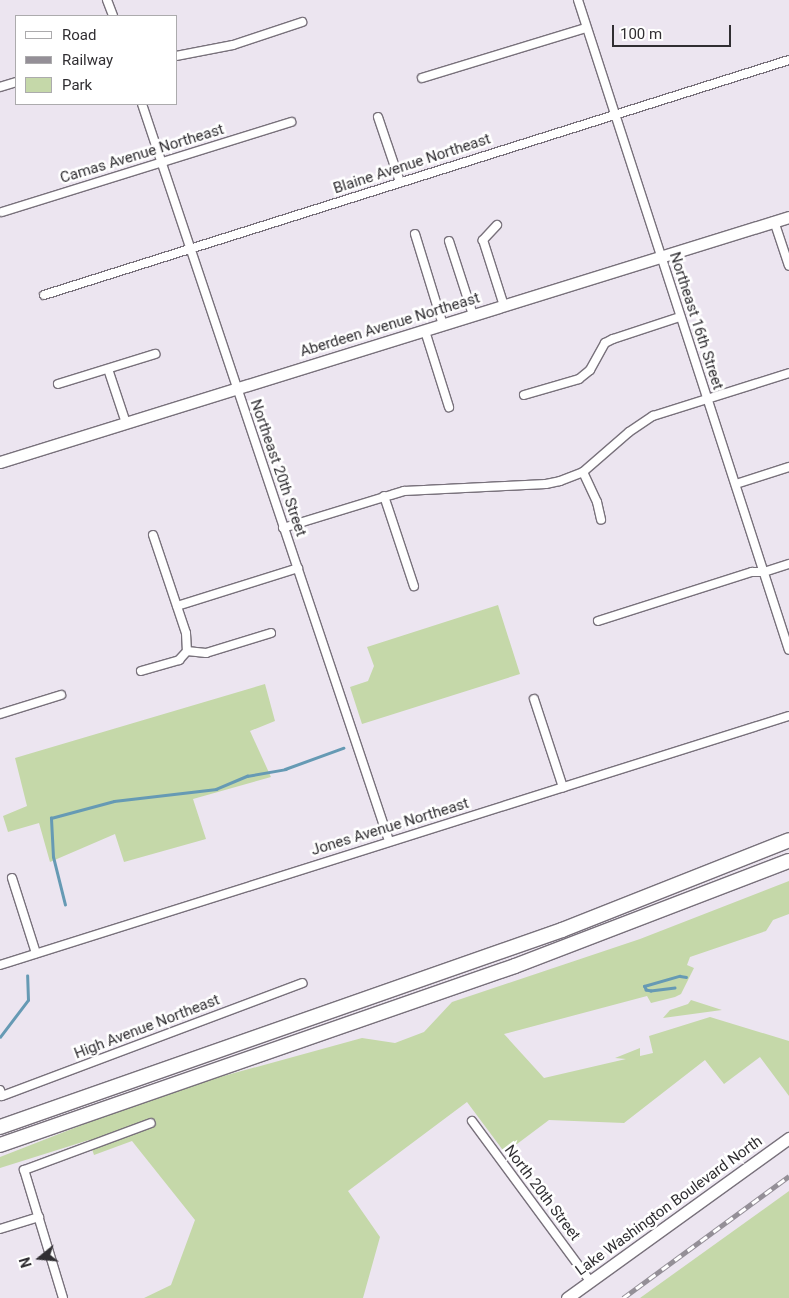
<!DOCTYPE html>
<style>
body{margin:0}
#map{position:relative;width:789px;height:1298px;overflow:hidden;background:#ece5f0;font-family:Roboto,sans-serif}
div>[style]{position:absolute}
.green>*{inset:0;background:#c5d8a9}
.stream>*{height:2.5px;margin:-1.25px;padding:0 1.25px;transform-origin:1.25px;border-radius:1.25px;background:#669ab4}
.roads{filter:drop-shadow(1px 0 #78717b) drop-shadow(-1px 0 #78717b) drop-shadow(0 1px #78717b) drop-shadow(0 -1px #78717b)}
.street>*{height:8px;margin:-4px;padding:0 4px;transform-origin:4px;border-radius:4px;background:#fff}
.secondary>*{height:11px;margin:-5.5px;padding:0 5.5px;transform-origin:5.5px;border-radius:5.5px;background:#fff}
.highway>*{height:14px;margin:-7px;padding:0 7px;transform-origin:7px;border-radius:7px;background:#fff}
.rail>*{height:4.5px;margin-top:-2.25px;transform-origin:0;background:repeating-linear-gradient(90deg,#fff 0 8px,#948f97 0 16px);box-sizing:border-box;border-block:1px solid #948f97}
span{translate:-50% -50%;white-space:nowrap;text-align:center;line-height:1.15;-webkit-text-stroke:5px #fff;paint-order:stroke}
.street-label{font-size:15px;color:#302e32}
.legend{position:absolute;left:15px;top:15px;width:162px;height:90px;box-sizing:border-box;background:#fff;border:1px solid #acabad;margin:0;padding:6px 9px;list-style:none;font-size:15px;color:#302e32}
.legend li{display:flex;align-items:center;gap:10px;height:25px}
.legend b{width:25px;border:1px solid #acabad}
.north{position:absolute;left:15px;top:1233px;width:50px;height:50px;-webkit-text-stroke:4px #fff;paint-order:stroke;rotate:253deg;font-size:14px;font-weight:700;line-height:20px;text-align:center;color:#302e32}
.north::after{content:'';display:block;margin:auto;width:18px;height:22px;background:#302e32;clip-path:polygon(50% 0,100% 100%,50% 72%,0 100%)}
.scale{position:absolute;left:612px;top:25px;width:119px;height:22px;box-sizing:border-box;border:2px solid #302e32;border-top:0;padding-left:6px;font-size:15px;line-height:18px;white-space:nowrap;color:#302e32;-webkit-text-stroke:4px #fff;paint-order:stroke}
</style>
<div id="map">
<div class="green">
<i style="clip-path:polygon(498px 605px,520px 674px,362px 724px,350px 687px,368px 681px,374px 666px,367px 647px)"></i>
<i style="clip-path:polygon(265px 684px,275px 721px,250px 731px,271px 777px,193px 799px,206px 839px,124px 862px,115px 834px,50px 862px,39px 823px,8px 832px,3px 816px,27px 806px,15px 758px)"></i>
<i style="clip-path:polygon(789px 881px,789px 914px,773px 920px,766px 931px,690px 957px,687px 965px,694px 968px,681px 994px,675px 997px,651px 1003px,647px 996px,504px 1034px,544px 1078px,626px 1059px,615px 1058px,640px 1048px,640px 1056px,653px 1053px,649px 1036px,710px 1017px,789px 1041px,789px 1096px,760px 1057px,724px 1084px,705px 1060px,624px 1123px,549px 1120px,505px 1153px,467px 1102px,348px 1191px,380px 1237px,363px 1298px,144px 1298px,171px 1285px,195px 1220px,132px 1141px,94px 1155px,89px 1140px,0 1168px,0 1157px,169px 1091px,362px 1038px,395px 1043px,424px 1032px,452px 1002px,640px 939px)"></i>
<i style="clip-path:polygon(691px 1000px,722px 1010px,663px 1018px,670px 1010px,688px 1004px)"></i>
<i style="clip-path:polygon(789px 1191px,789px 1298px,640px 1298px)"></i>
</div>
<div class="stream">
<i style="left:65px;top:905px;width:49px;rotate:-104deg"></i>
<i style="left:53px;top:857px;width:39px;rotate:-93deg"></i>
<i style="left:51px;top:818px;width:65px;rotate:-15.1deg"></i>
<i style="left:114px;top:801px;width:103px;rotate:-6.7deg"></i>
<i style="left:216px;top:789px;width:34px;rotate:-23deg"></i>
<i style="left:247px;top:776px;width:39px;rotate:-10deg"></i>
<i style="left:285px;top:769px;width:62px;rotate:-19.9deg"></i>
<i style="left:675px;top:988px;width:24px;rotate:173deg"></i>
<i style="left:651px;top:991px;width:5px;rotate:-169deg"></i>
<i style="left:646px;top:990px;width:4px;rotate:-117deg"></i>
<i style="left:644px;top:986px;width:37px;rotate:-16deg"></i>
<i style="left:680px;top:976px;width:6px;rotate:9deg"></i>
<i style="left:0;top:1037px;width:46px;rotate:-52.9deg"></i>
<i style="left:28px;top:1000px;width:24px;rotate:-92deg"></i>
</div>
<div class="roads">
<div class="street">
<i style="left:107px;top:0;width:17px;rotate:69deg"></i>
<i style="left:578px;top:0;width:683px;rotate:72.02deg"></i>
<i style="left:176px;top:56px;width:58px;rotate:-10.9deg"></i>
<i style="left:233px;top:45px;width:73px;rotate:-18.4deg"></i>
<i style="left:422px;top:78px;width:171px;rotate:-17deg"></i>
<i style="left:0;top:87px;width:17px;rotate:-17deg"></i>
<i style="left:142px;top:104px;width:777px;rotate:71.47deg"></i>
<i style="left:378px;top:117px;width:69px;rotate:71.3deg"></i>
<i style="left:2px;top:212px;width:303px;rotate:-17.3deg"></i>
<i style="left:774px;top:221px;width:47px;rotate:71.6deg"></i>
<i style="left:497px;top:225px;width:21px;rotate:133deg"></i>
<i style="left:483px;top:240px;width:69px;rotate:72.3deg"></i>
<i style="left:415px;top:234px;width:95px;rotate:72.9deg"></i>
<i style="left:449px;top:241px;width:78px;rotate:72deg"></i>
<i style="left:44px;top:295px;width:781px;rotate:-17.51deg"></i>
<i style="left:425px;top:331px;width:80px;rotate:72.5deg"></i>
<i style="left:108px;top:369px;width:57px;rotate:71.6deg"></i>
<i style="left:58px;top:384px;width:102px;rotate:-17.2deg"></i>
<i style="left:524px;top:395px;width:57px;rotate:-16.2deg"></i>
<i style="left:579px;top:379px;width:14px;rotate:-39deg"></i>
<i style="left:590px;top:370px;width:31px;rotate:-61deg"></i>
<i style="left:605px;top:343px;width:9px;rotate:-27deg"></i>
<i style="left:613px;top:339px;width:71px;rotate:-18.2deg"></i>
<i style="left:583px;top:472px;width:33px;rotate:65deg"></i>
<i style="left:597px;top:502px;width:18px;rotate:77deg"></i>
<i style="left:736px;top:484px;width:56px;rotate:-17.8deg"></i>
<i style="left:384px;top:496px;width:95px;rotate:71.6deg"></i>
<i style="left:283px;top:528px;width:127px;rotate:-17deg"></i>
<i style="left:404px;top:491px;width:142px;rotate:-2.8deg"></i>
<i style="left:546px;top:484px;width:14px;rotate:-12deg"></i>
<i style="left:560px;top:481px;width:25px;rotate:-21deg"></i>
<i style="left:583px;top:472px;width:61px;rotate:-41deg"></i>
<i style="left:629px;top:432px;width:29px;rotate:-34deg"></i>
<i style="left:653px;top:416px;width:143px;rotate:-17.5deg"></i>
<i style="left:153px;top:535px;width:103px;rotate:71.4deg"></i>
<i style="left:186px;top:633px;width:18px;rotate:87deg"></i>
<i style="left:177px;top:606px;width:127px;rotate:-17.4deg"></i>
<i style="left:598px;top:621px;width:162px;rotate:-17.7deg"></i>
<i style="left:752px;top:572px;width:12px"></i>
<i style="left:764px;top:572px;width:26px;rotate:-18deg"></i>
<i style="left:141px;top:671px;width:40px;rotate:-16deg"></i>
<i style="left:179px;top:660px;width:12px;rotate:-48deg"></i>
<i style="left:187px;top:651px;width:19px;rotate:6deg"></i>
<i style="left:206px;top:653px;width:68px;rotate:-17.1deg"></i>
<i style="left:534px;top:699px;width:93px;rotate:71.8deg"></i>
<i style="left:0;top:714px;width:64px;rotate:-17.3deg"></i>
<i style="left:12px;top:878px;width:79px;rotate:72.3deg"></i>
<i style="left:0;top:965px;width:827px;rotate:-17.52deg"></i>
<i style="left:0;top:1090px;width:6px;rotate:72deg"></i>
<i style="left:2px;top:1096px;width:321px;rotate:-20.6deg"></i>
<i style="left:472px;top:1121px;width:199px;rotate:53.6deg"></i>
<i style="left:0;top:1229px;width:41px;rotate:-17.1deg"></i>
<i style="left:63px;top:1298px;width:134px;rotate:-106.9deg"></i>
<i style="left:24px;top:1170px;width:135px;rotate:-20.3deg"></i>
</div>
<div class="secondary">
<i style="left:0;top:462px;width:826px;rotate:-17.25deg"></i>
<i style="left:567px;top:1298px;width:274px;rotate:-35.8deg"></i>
</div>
<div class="highway">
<i style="left:0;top:1127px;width:596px;rotate:-19.32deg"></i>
<i style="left:562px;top:930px;width:244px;rotate:-21.6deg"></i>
<i style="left:0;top:1145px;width:545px;rotate:-19.17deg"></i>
<i style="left:515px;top:966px;width:293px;rotate:-21deg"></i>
</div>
</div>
<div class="rail">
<i style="left:623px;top:1298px;width:206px;rotate:-36.3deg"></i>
</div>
<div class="street-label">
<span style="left:142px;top:154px;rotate:-17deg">Camas Avenue Northeast</span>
<span style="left:412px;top:164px;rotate:-18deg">Blaine Avenue Northeast</span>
<span style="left:696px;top:321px;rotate:72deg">Northeast 16th Street</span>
<span style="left:390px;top:325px;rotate:-17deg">Aberdeen Avenue Northeast</span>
<span style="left:278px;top:468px;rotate:71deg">Northeast 20th Street</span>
<span style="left:390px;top:827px;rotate:-17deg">Jones Avenue Northeast</span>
<span style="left:147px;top:1027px;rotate:-21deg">High Avenue Northeast</span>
<span style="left:542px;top:1193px;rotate:53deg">North 20th Street</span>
<span style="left:669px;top:1206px;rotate:-36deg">Lake Washington Boulevard North</span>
</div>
<ul class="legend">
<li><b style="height:6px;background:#fff"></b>Road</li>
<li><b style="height:6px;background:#948f97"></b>Railway</li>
<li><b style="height:14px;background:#c5d8a9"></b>Park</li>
</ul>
<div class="north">N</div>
<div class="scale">100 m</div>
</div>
